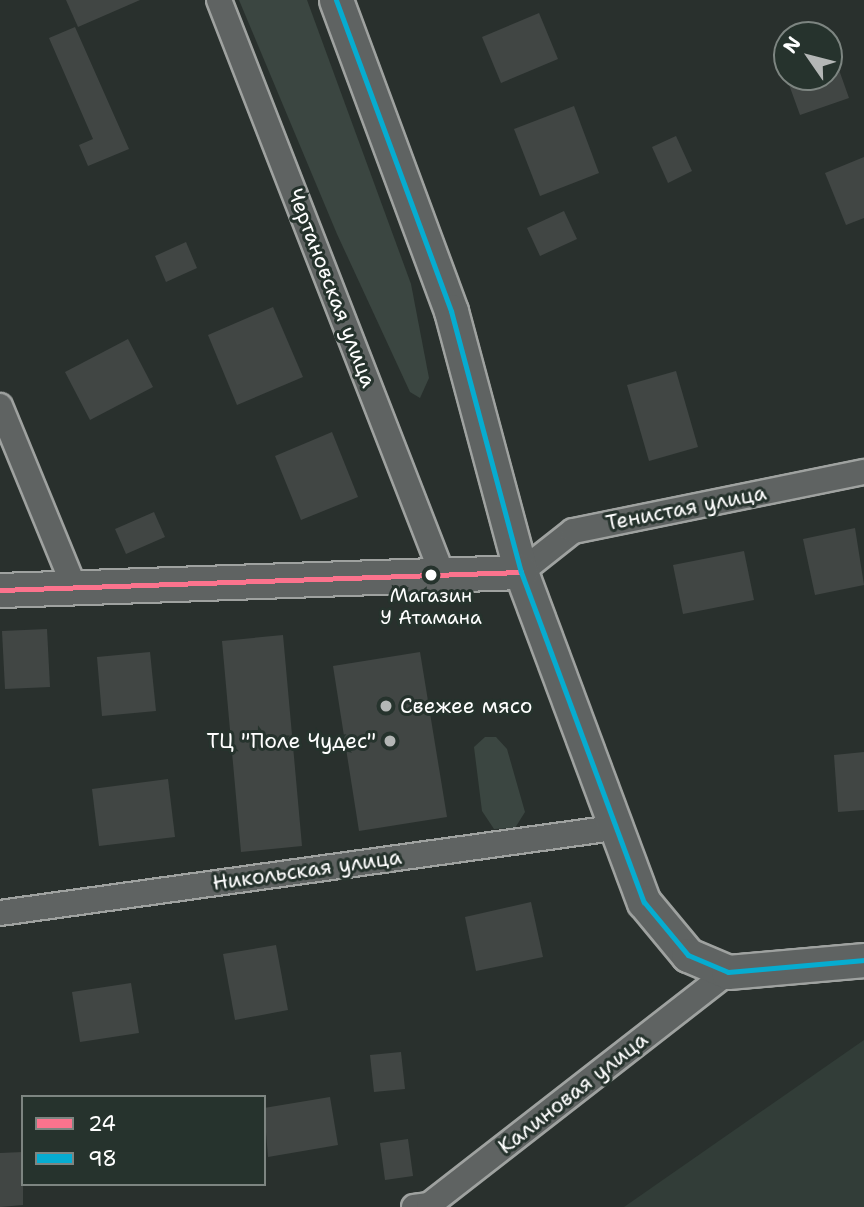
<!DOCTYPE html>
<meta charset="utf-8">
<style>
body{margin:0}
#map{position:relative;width:864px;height:1207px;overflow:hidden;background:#29302d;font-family:"Shantell Sans",sans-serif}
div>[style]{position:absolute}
.built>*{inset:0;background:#323d38}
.green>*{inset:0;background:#3b4641}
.building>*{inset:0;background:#414644}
.roads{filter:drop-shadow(2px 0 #9fa2a0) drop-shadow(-2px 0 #9fa2a0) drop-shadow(0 2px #9fa2a0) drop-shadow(0 -2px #9fa2a0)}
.street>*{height:24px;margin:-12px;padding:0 12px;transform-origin:12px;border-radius:12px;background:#5f6362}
.secondary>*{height:33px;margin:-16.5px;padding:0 16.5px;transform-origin:16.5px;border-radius:16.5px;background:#5f6362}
.bus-1>*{height:5px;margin:-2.5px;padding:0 2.5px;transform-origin:2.5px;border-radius:2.5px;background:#fc738d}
.bus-2>*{height:5px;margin:-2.5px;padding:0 2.5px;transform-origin:2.5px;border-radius:2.5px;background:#06acd0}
.dots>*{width:19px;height:19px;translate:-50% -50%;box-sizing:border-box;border:4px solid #26332d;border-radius:50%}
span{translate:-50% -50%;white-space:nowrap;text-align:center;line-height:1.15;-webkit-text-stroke:6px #26332d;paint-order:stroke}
.bus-label{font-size:19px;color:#fff}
.street-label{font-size:21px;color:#fff}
.poi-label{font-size:21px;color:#fff}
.left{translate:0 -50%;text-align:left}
.right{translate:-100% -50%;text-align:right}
.legend{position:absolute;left:21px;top:1095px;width:245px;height:91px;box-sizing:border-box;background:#26332d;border:2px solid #7d8581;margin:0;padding:9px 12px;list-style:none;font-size:21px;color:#fff}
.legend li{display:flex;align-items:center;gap:14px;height:35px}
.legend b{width:35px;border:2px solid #7d8581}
.north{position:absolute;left:773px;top:21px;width:70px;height:70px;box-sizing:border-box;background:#26332d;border:2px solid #7d8581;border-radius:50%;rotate:305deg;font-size:19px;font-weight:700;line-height:28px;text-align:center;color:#fff}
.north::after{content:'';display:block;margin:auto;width:24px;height:32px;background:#b4b7b6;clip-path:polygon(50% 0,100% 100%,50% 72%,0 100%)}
</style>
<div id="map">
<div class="built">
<i style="clip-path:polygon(864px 1040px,864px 1207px,624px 1207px)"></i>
</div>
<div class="green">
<i style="clip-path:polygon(239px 0,307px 0,411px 284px,429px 378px,420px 398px,410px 392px,337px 234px)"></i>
<i style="clip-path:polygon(485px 737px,496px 737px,507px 749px,525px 812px,515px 828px,494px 829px,482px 811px,474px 747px)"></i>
</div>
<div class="building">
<i style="clip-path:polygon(66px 0,140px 0,78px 27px)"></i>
<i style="clip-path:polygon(539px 13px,558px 59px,501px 83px,482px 37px)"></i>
<i style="clip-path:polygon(75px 27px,129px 149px,88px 166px,79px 145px,93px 139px,49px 38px)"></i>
<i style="clip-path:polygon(832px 50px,849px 98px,800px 115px,783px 68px,787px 77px,829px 77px)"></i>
<i style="clip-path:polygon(574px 106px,599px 173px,540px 196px,514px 129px)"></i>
<i style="clip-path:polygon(676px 136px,692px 171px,668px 183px,652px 147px)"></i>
<i style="clip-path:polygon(864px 157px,864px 218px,846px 225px,825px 173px)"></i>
<i style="clip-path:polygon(564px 211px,577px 239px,540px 256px,527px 228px)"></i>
<i style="clip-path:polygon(186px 242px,197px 268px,166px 282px,155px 256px)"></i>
<i style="clip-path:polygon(273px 307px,303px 377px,237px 405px,208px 335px)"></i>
<i style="clip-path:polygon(128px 339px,153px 387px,90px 420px,65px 372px)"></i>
<i style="clip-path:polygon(676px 371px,698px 447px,649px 461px,627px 385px)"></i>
<i style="clip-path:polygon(332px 432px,358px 497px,301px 520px,275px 456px)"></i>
<i style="clip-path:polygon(154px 512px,165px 537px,126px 554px,115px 529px)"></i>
<i style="clip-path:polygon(855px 528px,864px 585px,815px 595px,803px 539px)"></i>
<i style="clip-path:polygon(744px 551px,754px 600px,683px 614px,673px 565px)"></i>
<i style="clip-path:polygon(47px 629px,50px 687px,5px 689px,2px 631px)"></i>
<i style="clip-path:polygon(283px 635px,302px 846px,241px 852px,222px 641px)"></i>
<i style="clip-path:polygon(150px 652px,156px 711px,102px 716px,97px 657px)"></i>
<i style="clip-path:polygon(420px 652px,447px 817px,359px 831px,333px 666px)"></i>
<i style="clip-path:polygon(864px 752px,864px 810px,838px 812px,834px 755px)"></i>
<i style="clip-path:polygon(168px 779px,175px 837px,99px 846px,92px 789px)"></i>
<i style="clip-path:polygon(531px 902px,543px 957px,476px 971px,465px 917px)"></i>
<i style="clip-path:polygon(276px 945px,288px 1010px,235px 1020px,223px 954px)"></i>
<i style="clip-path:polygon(131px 983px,139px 1033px,80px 1042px,72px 992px)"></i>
<i style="clip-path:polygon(401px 1052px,405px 1089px,374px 1092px,370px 1055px)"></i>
<i style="clip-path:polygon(330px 1097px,338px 1145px,268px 1157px,264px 1108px)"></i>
<i style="clip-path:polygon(408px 1139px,413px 1176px,385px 1180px,380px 1143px)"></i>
<i style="clip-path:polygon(23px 1152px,23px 1205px,0 1207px,0 1153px)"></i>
</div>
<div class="roads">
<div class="street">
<i style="left:219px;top:0;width:618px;rotate:68.75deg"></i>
<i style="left:0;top:406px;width:198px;rotate:67.7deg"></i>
<i style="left:521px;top:572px;width:66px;rotate:-38.3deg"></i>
<i style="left:573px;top:531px;width:297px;rotate:-11.5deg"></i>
<i style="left:0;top:913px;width:619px;rotate:-7.89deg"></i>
<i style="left:414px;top:1207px;width:15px;rotate:-8deg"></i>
<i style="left:429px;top:1205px;width:379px;rotate:-37.9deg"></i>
</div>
<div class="secondary">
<i style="left:336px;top:0;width:332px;rotate:69.7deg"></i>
<i style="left:451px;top:311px;width:270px;rotate:75deg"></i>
<i style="left:521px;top:572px;width:352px;rotate:69.6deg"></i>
<i style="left:644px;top:902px;width:69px;rotate:50.3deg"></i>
<i style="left:688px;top:955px;width:43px;rotate:23deg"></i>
<i style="left:728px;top:972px;width:137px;rotate:-5deg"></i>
<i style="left:0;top:590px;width:521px;rotate:-1.98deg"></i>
</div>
</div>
<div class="bus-1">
<i style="left:0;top:590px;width:521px;rotate:-1.98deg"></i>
</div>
<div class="bus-2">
<i style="left:336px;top:0;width:332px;rotate:69.7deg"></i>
<i style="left:451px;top:311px;width:270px;rotate:75deg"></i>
<i style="left:521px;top:572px;width:352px;rotate:69.6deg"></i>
<i style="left:644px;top:902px;width:69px;rotate:50.3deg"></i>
<i style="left:688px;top:955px;width:43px;rotate:23deg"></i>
<i style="left:728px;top:972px;width:137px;rotate:-5deg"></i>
</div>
<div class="dots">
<i style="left:431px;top:575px;background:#fff"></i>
<i style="left:386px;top:706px;background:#b4b7b6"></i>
<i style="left:390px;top:741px;background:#b4b7b6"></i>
</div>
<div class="bus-label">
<span style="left:431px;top:607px">Магазин<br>У Атамана</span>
</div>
<div class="street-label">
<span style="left:332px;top:288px;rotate:69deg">Чертановская улица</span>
<span style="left:686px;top:508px;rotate:-11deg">Тенистая улица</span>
<span style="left:307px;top:870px;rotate:-8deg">Никольская улица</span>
<span style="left:573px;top:1093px;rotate:-38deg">Калиновая улица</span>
</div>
<div class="poi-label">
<span class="left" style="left:400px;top:706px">Свежее мясо</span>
<span class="right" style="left:376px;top:741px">ТЦ "Поле Чудес"</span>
</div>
<ul class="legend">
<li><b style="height:9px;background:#fc738d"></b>24</li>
<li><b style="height:9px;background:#06acd0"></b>98</li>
</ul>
<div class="north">N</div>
</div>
